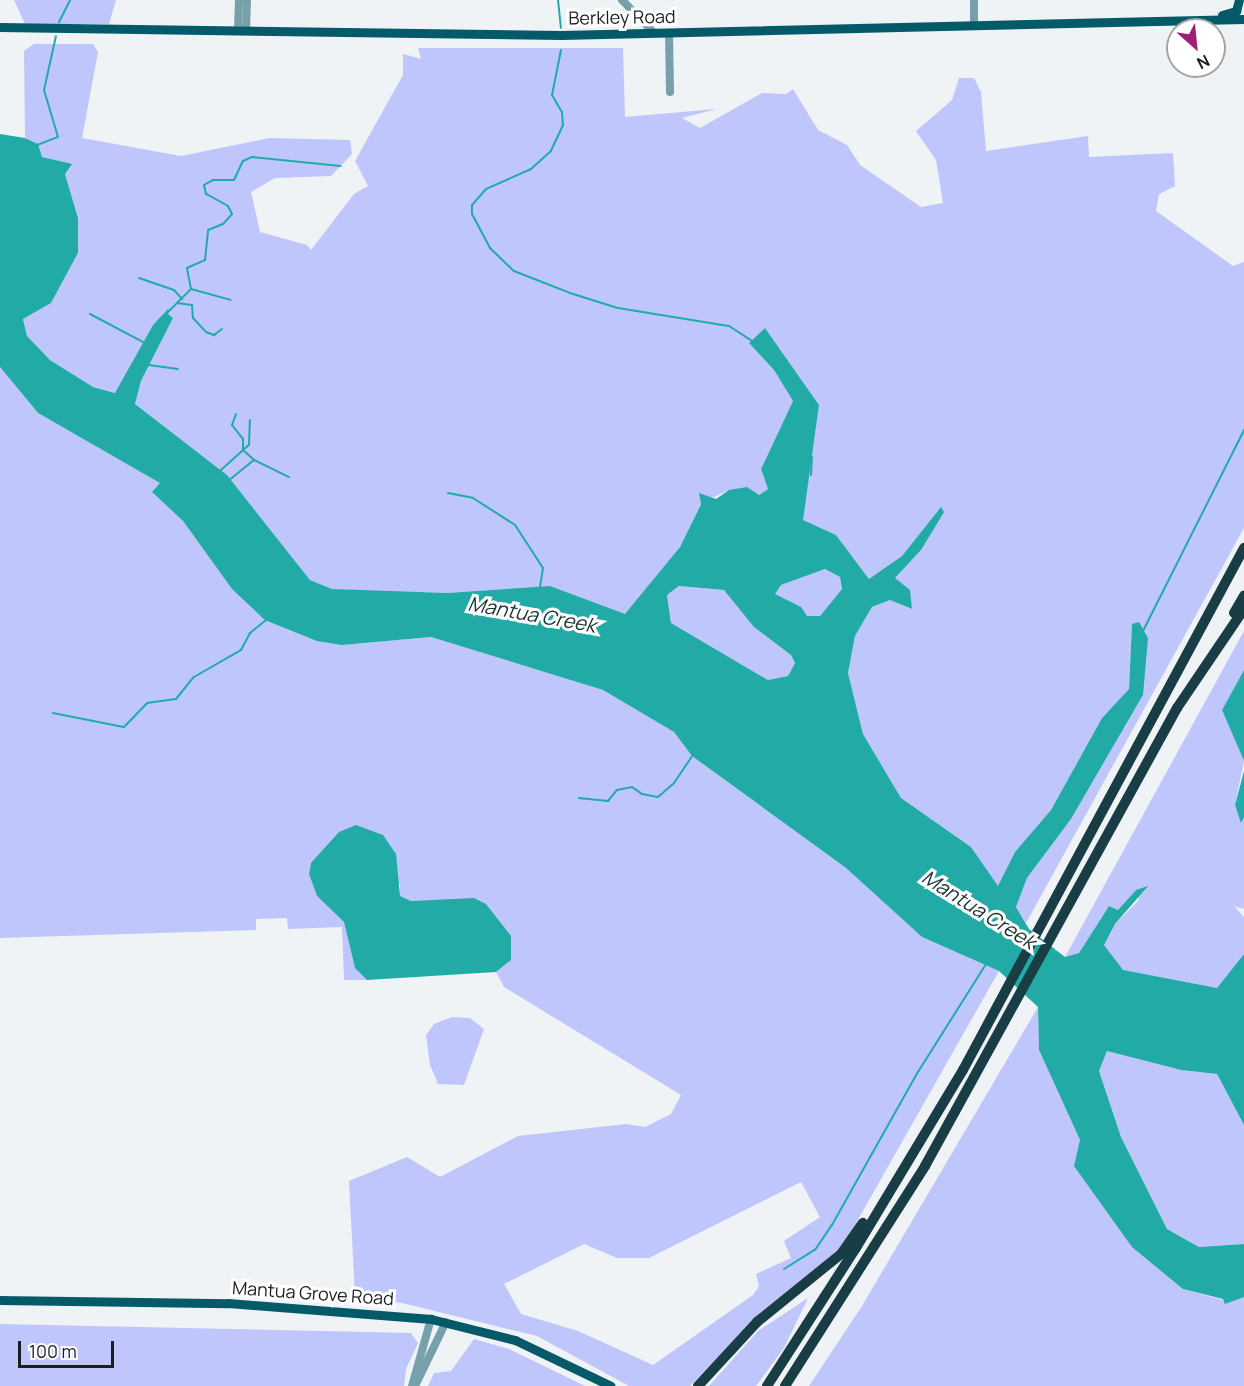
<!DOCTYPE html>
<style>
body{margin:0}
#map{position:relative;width:1244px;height:1386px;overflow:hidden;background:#eff3f6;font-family:Manrope,sans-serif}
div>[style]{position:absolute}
.green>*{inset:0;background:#bfc6fb}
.water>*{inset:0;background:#22aaa6}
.stream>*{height:2px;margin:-1px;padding:0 1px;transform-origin:1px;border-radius:1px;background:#22aaa6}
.minor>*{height:8px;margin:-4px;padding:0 4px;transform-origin:4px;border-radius:4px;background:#76a1ab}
.major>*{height:9px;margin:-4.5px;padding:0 4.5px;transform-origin:4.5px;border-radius:4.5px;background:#055a69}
.highway>*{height:10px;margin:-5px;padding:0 5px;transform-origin:5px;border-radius:5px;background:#193d45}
span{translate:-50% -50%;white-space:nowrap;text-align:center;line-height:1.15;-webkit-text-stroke:6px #fff;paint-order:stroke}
.street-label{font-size:18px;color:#1b1d1e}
.water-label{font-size:20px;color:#1e3433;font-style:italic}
.north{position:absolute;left:1166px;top:18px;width:60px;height:60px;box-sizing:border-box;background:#fff;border:2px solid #a4a5a5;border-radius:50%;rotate:153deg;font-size:16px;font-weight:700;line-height:24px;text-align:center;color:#1b1d1e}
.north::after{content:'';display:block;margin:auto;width:21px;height:27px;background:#9e2075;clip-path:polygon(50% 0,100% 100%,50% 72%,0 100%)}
.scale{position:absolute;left:18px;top:1341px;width:96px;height:27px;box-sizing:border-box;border:3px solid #1b1d1e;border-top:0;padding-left:8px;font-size:18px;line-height:21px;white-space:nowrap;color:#1b1d1e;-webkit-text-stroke:4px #fff;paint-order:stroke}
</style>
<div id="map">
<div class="green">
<i style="clip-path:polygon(14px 0,116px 0,109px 24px,25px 24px)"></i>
<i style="clip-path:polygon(34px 44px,93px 44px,98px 52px,82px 138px,181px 156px,270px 138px,350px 140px,352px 154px,331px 176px,275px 178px,251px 192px,260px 232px,307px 245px,311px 250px,354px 194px,368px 186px,355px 161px,403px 75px,403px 54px,421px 59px,418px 48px,623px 48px,625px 117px,716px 109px,682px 118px,700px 128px,762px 93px,786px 94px,793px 89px,818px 130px,847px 145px,860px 165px,921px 207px,943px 203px,936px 160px,916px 131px,952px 100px,959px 78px,974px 78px,981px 92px,986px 151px,1088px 136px,1089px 157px,1173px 153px,1175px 186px,1159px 194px,1156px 211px,1233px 266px,1244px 262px,1244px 528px,1026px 923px,1016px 907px,1027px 878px,1071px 819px,1143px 695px,1132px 624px,1129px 689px,1102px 718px,1051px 810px,1015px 852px,998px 887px,971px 847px,901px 798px,863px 734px,848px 673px,855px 636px,872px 607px,890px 600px,911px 609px,895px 578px,921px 550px,941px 507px,902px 556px,869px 579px,836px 535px,802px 520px,819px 405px,765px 328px,749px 343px,774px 370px,793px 401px,761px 469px,768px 489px,759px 495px,729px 490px,701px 503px,680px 547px,625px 615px,550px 586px,447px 593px,383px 592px,332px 589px,310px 580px,227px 475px,135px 404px,141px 381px,173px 318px,167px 313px,153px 325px,116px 393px,93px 387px,50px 360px,27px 336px,23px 319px,51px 303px,78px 253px,78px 218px,65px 174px,55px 161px,42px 157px,38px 144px,25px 138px,24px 51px)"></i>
<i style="clip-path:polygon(evenodd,0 367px,38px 413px,161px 483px,152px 492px,183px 521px,232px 589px,342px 645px,431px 637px,603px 690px,674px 732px,692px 756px,846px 868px,922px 937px,999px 971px,843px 1246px,766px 1308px,690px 1386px,629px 1386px,537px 1336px,402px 1303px,355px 1296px,349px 1181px,407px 1157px,440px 1177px,518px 1136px,626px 1124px,645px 1127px,671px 1114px,681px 1095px,504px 987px,496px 972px,511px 960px,440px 900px,411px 901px,399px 896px,400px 884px,311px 863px,309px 873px,317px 896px,344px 922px,355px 968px,367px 980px,344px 980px,342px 927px,288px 929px,287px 918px,256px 919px,256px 930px,0 938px,0 367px,801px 1182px,820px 1217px,784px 1241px,791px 1258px,756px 1274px,759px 1286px,753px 1295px,653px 1365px,578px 1331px,521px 1314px,504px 1284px,584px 1244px,617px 1258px,649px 1258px,801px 1182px)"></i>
<i style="clip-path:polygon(825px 569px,840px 577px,842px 589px,820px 616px,807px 616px,774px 594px,781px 585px)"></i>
<i style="clip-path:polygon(679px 586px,724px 590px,791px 655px,795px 663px,788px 676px,768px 680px,671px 623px,667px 595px)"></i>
<i style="clip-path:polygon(1244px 631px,1244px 670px,1222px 710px,1244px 761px,1235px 805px,1241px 822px,1244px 817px,1244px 909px,1234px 906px,1244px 917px,1244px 954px,1217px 988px,1123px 971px,1104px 945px,1115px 924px,1139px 900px,1136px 890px,1118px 910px,1109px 906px,1079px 953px,1065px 957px)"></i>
<i style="clip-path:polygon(1038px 1007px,1039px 1050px,1080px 1140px,1183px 1289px,1223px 1300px,1244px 1297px,1244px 1386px,809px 1386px,862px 1306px)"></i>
<i style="clip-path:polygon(452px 1017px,470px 1018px,484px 1029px,464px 1085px,438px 1084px,430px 1065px,426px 1035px,434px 1024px)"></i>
<i style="clip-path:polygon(1107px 1051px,1181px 1070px,1217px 1074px,1244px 1125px,1244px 1244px,1199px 1247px,1167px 1229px,1121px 1137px,1099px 1071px)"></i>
<i style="clip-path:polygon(808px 1298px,784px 1348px,756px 1386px,709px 1386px,758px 1331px)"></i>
<i style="clip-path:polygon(0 1324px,411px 1333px,418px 1343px,406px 1369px,404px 1386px,0 1386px)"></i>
<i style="clip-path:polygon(474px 1339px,509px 1349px,585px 1386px,428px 1386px,434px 1373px,451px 1371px)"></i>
</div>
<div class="water">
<i style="clip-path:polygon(evenodd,0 134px,25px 138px,38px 144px,42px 157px,72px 164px,65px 174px,78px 218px,78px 253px,51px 303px,23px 319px,27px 336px,50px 360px,93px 387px,115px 393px,153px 325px,169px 308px,167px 313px,173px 318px,141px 381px,135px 404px,227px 475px,310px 580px,332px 589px,447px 593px,550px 586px,625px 614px,680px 547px,701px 504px,699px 493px,716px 499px,729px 490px,747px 487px,759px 495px,768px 489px,761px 469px,793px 401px,774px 370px,749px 343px,765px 328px,819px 405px,803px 520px,836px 535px,869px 579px,902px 556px,941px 507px,944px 512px,921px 550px,895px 578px,910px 590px,912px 609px,890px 600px,872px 607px,855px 636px,848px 673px,863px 734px,901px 798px,971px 847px,998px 886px,1015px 852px,1051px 810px,1102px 718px,1129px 689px,1132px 624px,1139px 622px,1148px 638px,1143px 695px,1071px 819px,1027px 878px,1016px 907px,1029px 929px,1065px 957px,1079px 953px,1109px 906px,1118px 910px,1136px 890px,1148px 886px,1115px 924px,1104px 945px,1123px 970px,1217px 988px,1244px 954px,1244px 1125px,1217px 1074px,1181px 1070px,1107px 1051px,1099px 1071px,1121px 1137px,1167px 1229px,1199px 1247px,1244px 1244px,1244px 1297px,1225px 1304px,1223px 1299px,1183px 1289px,1132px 1247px,1074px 1166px,1080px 1140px,1039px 1050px,1038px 1007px,999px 971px,922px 937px,846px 868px,692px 756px,674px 732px,603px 690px,431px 637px,342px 645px,317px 641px,265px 620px,232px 589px,183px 521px,152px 492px,160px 483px,38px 413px,0 367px,0 134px,825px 569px,840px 577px,842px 589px,820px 616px,807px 616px,801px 607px,775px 594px,781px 585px,825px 569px,0 134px,679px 586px,724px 590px,754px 627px,791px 655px,795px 663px,788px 676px,768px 680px,671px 623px,667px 595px,679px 586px)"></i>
<i style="clip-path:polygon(1244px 670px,1244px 761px,1222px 710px)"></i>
<i style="clip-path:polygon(1244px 771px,1244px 817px,1241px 823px,1235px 805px)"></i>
<i style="clip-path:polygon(356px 825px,383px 835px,396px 854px,400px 896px,411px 901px,474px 898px,486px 904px,511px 936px,511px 960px,496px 972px,367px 980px,355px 968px,344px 922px,317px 896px,309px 874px,311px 863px,339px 832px)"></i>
</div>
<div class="stream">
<i style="left:558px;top:0;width:28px;rotate:84deg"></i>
<i style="left:59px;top:22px;width:25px;rotate:-63deg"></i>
<i style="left:561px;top:50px;width:46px;rotate:101.3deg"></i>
<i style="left:552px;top:95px;width:20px;rotate:60deg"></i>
<i style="left:562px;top:112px;width:13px;rotate:86deg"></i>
<i style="left:563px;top:125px;width:29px;rotate:115deg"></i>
<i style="left:551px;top:151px;width:27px;rotate:138deg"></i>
<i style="left:531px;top:169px;width:49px;rotate:156deg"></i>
<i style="left:486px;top:189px;width:21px;rotate:131deg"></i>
<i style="left:472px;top:205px;width:9px;rotate:90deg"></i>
<i style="left:472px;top:214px;width:38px;rotate:62deg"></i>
<i style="left:490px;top:248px;width:33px;rotate:44deg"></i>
<i style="left:514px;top:271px;width:60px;rotate:21.4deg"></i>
<i style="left:570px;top:293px;width:50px;rotate:17.4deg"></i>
<i style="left:618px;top:308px;width:112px;rotate:9.2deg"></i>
<i style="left:729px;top:326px;width:27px;rotate:33deg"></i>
<i style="left:37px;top:145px;width:22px;rotate:-21deg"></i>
<i style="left:58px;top:137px;width:49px;rotate:-106.6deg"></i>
<i style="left:44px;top:90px;width:55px;rotate:-77.5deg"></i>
<i style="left:139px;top:278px;width:37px;rotate:19deg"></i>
<i style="left:174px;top:290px;width:12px;rotate:48deg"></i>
<i style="left:191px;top:289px;width:21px;rotate:-101deg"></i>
<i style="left:187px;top:268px;width:20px;rotate:-24deg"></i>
<i style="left:205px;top:260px;width:30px;rotate:-84deg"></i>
<i style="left:208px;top:230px;width:16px;rotate:-22deg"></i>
<i style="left:223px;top:224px;width:13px;rotate:-48deg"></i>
<i style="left:232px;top:214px;width:9px;rotate:-117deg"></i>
<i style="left:228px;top:206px;width:25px;rotate:-151deg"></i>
<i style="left:206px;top:194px;width:9px;rotate:-103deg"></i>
<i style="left:204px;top:185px;width:10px;rotate:-29deg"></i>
<i style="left:213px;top:180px;width:21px"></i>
<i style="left:234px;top:180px;width:21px;rotate:-65deg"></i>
<i style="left:243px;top:161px;width:10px;rotate:-24deg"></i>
<i style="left:252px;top:157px;width:89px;rotate:5.8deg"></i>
<i style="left:191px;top:289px;width:41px;rotate:15.4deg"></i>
<i style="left:177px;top:303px;width:15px;rotate:8deg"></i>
<i style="left:192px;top:305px;width:13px;rotate:86deg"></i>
<i style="left:193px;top:318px;width:19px;rotate:47deg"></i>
<i style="left:206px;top:332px;width:9px;rotate:21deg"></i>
<i style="left:214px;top:335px;width:10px;rotate:-37deg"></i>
<i style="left:90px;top:314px;width:64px;rotate:27.8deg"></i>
<i style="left:165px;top:315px;width:37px;rotate:-45deg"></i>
<i style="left:149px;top:365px;width:29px;rotate:8deg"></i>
<i style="left:236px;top:414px;width:12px;rotate:110deg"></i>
<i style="left:232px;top:425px;width:18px;rotate:52deg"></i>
<i style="left:243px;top:439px;width:11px;rotate:90deg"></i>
<i style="left:243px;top:450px;width:15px;rotate:42deg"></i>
<i style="left:254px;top:460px;width:39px;rotate:26deg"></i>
<i style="left:221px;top:470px;width:38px;rotate:-42deg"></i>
<i style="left:249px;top:445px;width:25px;rotate:-88deg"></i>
<i style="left:811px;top:475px;width:18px;rotate:-87deg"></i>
<i style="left:228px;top:481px;width:33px;rotate:-39deg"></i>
<i style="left:448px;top:493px;width:25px;rotate:11deg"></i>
<i style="left:473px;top:498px;width:50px;rotate:32.7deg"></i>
<i style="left:515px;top:525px;width:51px;rotate:56.9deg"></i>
<i style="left:543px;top:568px;width:19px;rotate:99deg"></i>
<i style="left:1143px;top:631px;width:225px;rotate:-63.3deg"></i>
<i style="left:53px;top:713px;width:72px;rotate:11.2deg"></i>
<i style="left:124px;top:727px;width:33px;rotate:-46deg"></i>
<i style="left:147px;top:703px;width:29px;rotate:-8deg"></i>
<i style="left:176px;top:699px;width:28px;rotate:-51deg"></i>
<i style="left:194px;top:677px;width:54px;rotate:-29.9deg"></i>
<i style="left:241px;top:650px;width:19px;rotate:-62deg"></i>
<i style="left:250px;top:633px;width:21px;rotate:-39deg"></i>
<i style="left:579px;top:798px;width:29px;rotate:6deg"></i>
<i style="left:608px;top:801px;width:14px;rotate:-51deg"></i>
<i style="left:617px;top:790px;width:15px;rotate:-11deg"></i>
<i style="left:632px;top:787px;width:12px;rotate:35deg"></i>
<i style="left:642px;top:794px;width:16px;rotate:11deg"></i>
<i style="left:658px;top:797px;width:21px;rotate:-41deg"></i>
<i style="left:674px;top:783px;width:32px;rotate:-56deg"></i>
<i style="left:784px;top:1269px;width:36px;rotate:-32deg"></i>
<i style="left:815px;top:1250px;width:30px;rotate:-56deg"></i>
<i style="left:832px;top:1225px;width:176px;rotate:-60.7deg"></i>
<i style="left:918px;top:1072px;width:128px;rotate:-57.8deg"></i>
</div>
<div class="minor">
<i style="left:622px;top:0;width:46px;rotate:45.9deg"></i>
<i style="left:974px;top:0;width:26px;rotate:90deg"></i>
<i style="left:238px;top:29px;width:29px;rotate:-88deg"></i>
<i style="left:246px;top:29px;width:29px;rotate:-88deg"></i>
<i style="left:669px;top:33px;width:59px;rotate:89deg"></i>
<i style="left:412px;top:1386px;width:70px;rotate:-74.2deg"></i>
<i style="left:415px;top:1386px;width:71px;rotate:-64.2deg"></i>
</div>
<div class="major">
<i style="left:1222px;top:15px;width:15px;rotate:-16deg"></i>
<i style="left:1236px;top:11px;width:11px;rotate:-75deg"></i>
<i style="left:0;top:27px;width:561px;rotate:0.82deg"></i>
<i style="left:561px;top:35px;width:683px;rotate:-1.34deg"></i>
<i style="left:0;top:1300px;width:228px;rotate:0.8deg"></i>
<i style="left:228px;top:1303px;width:204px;rotate:4.5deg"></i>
<i style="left:431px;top:1319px;width:87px;rotate:14deg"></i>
<i style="left:515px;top:1340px;width:106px;rotate:25.6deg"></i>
</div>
<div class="highway">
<i style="left:1234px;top:613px;width:20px;rotate:-60deg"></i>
<i style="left:698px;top:1386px;width:87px;rotate:-47.3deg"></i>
<i style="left:757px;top:1322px;width:108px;rotate:-39deg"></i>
<i style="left:841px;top:1254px;width:38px;rotate:-55deg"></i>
<i style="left:767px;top:1386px;width:164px;rotate:-57.2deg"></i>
<i style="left:856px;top:1248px;width:208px;rotate:-59deg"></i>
<i style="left:963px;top:1070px;width:593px;rotate:-61.71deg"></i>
<i style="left:785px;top:1386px;width:261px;rotate:-57.5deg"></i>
<i style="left:925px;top:1166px;width:523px;rotate:-61.18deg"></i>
<i style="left:1177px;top:708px;width:120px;rotate:-55.9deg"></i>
</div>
<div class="street-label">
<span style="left:622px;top:17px;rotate:-1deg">Berkley Road</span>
<span style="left:313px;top:1293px;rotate:4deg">Mantua Grove Road</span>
</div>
<div class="water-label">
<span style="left:532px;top:614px;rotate:10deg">Mantua Creek</span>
<span style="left:979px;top:909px;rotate:32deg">Mantua Creek</span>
</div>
<div class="north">N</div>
<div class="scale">100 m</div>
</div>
